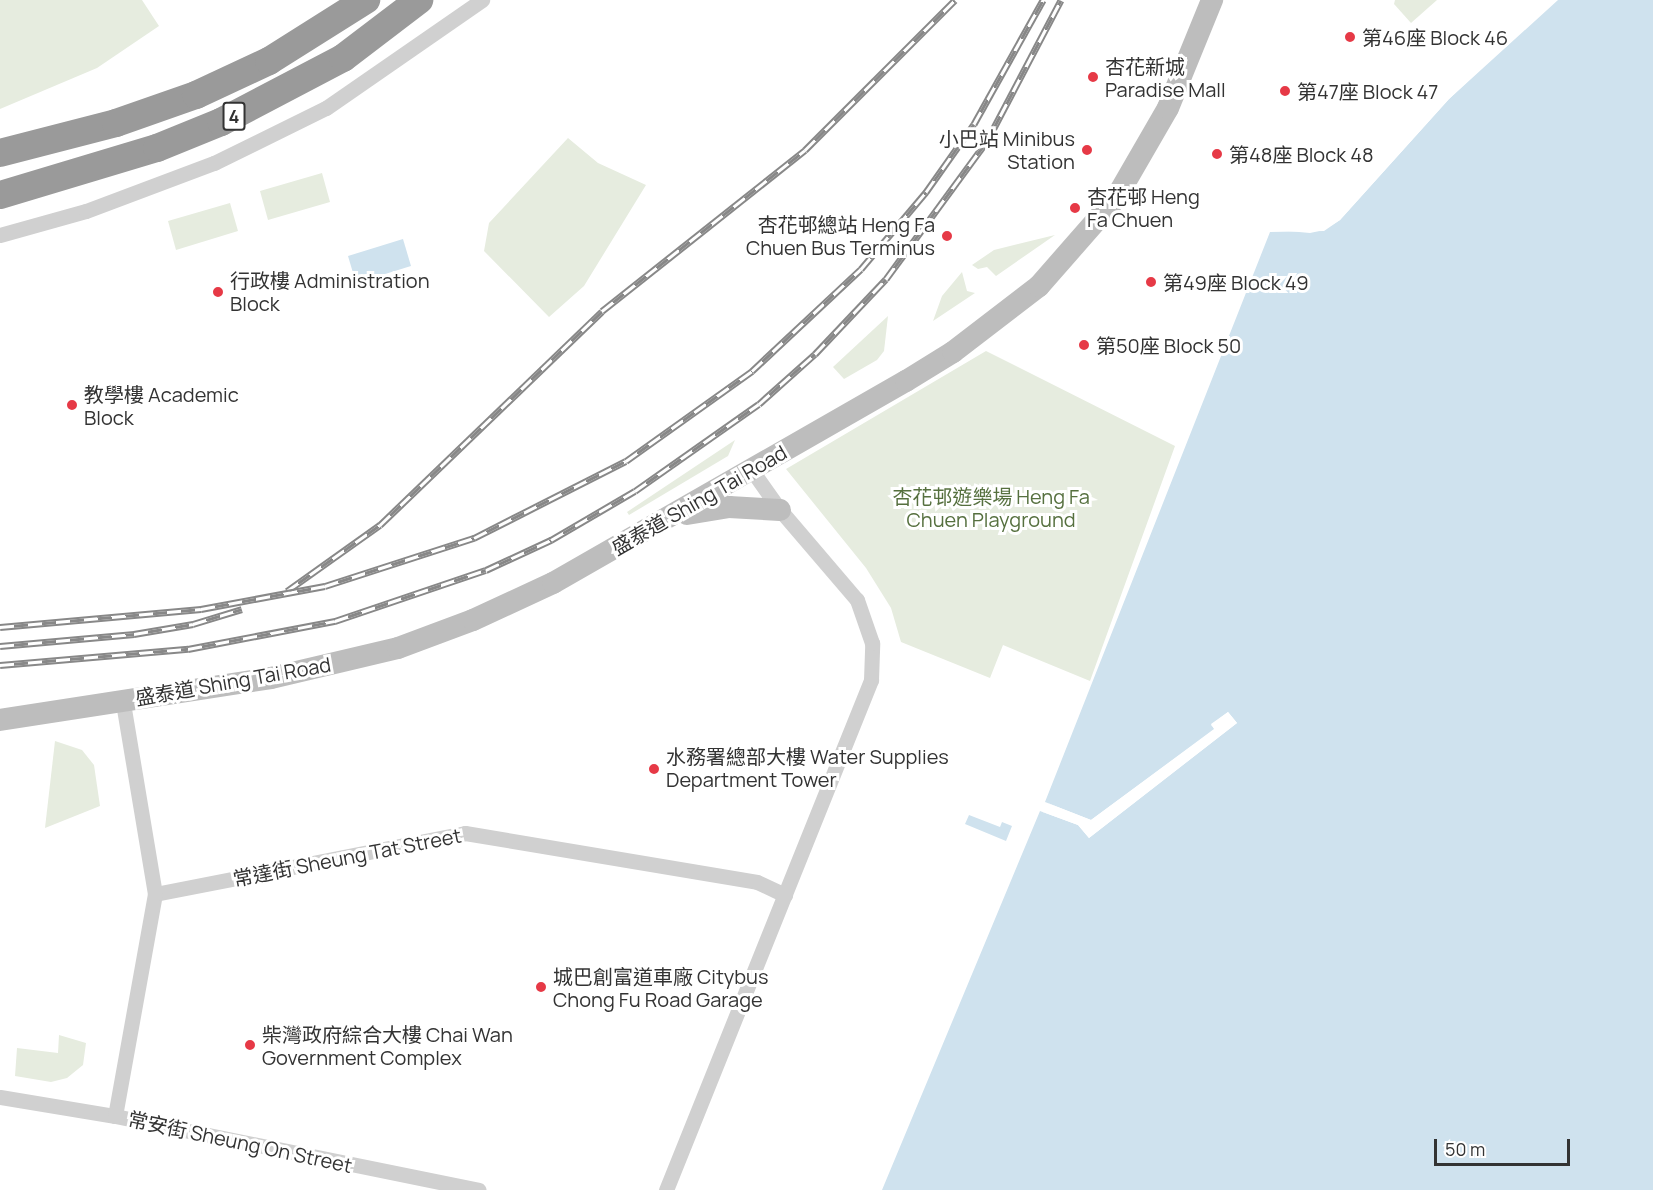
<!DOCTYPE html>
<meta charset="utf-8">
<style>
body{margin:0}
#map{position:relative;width:1653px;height:1190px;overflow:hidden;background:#fff;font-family:Manrope,"Noto Sans TC",sans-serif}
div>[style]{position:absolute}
.green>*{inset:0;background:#e6ecdf}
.water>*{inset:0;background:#cfe2ee}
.pier>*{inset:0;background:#fff}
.street>*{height:15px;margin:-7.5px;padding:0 7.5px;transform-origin:7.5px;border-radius:7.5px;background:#d0d0d0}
.secondary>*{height:22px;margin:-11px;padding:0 11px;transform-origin:11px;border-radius:11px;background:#bdbdbd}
.highway>*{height:28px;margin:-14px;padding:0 14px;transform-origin:14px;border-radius:14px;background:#9a9a9a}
.rail>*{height:7px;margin-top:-3.5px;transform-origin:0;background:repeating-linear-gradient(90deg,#fff 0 14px,#888 0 28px);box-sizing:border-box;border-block:2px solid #888}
.dots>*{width:16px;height:16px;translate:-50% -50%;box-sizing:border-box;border:3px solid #fff;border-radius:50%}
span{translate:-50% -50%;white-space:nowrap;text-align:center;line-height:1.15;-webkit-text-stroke:6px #fff;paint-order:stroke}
.shield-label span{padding:2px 4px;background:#fff;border:2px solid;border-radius:4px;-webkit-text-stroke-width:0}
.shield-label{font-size:18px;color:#333;font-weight:700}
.poi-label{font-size:20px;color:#333}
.left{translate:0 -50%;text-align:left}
.right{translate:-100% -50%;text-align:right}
.park-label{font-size:20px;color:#56703f}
.street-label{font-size:20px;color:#333}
.scale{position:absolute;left:1434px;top:1139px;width:136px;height:27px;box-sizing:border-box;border:3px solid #333;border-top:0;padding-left:8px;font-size:18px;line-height:21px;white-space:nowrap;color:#333;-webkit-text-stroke:4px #fff;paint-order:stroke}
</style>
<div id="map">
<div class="green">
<i style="clip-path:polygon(0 0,142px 0,159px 26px,97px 68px,0 109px)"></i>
<i style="clip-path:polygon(1395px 0,1437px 0,1411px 23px,1394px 4px)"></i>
<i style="clip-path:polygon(568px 138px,598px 163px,646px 185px,584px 286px,549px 317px,484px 251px,489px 223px)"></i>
<i style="clip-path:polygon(322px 173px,330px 202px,268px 220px,260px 191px)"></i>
<i style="clip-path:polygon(230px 203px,238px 231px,176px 250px,168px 221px)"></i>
<i style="clip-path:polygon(1055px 235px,996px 276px,987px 267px,978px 269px,972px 265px,994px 250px)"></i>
<i style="clip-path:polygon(962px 272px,967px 291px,975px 293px,933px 321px,942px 296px)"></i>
<i style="clip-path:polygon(888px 316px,884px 351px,877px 360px,844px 379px,833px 367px)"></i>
<i style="clip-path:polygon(986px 351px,1175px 446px,1090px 681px,1003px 645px,990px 678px,901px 642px,891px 608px,866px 568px,786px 469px)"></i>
<i style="clip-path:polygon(735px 440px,728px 456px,629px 515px,627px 512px)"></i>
<i style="clip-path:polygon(55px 741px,82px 750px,94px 765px,100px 806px,45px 828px)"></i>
<i style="clip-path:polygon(59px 1035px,86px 1043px,83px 1065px,67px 1078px,51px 1082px,15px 1076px,17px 1048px,58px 1053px)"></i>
</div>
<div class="water">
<i style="clip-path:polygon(1555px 0,1653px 0,1653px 1190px,882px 1190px,1040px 811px,1078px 825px,1089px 838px,1237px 723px,1228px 712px,1211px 725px,1215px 729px,1091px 820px,1045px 802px,1270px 232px,1324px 231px,1340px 220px,1449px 99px)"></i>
<i style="clip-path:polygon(403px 239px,411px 266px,356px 283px,348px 256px)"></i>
<i style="clip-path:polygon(969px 815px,1000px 827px,1002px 822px,1012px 826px,1006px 841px,965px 824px)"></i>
</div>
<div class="pier">
<i style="clip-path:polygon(1550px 0,1558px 0,1449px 99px,1340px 220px,1324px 230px,1310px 233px,1277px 230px,1323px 228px,1338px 218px,1447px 97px)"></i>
<i style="clip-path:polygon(1228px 712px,1237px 723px,1089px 838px,1078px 825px,1040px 811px,1080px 822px,1089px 834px,1233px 722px,1227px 716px,1215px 725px,1216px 731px,1092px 823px,1045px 802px,1091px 820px,1214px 729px,1211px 724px)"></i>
</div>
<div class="street">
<i style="left:0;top:235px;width:89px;rotate:-15.6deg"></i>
<i style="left:86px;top:211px;width:137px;rotate:-20.6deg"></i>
<i style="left:214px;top:163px;width:125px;rotate:-26.2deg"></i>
<i style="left:326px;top:108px;width:190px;rotate:-34.7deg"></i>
<i style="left:155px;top:894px;width:316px;rotate:-11.1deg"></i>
<i style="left:465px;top:833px;width:296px;rotate:9.5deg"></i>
<i style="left:757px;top:882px;width:31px;rotate:25deg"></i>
<i style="left:0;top:1097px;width:117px;rotate:9.4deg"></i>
<i style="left:115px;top:1116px;width:371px;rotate:11.5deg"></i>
<i style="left:115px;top:1116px;width:226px;rotate:-79.8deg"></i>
<i style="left:155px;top:894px;width:195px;rotate:-99.5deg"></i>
<i style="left:666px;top:1190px;width:550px;rotate:-68.1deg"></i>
<i style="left:871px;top:680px;width:37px;rotate:-88deg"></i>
<i style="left:872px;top:643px;width:46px;rotate:-109.2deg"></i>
<i style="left:857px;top:600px;width:118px;rotate:-130.5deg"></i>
<i style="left:780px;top:510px;width:50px;rotate:-125.3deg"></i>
</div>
<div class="secondary">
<i style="left:687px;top:514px;width:43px;rotate:-9.5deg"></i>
<i style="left:729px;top:507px;width:51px;rotate:3.4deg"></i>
<i style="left:0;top:720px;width:274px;rotate:-8.8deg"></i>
<i style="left:271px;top:678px;width:130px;rotate:-13.3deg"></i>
<i style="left:398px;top:648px;width:80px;rotate:-20.5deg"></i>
<i style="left:473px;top:620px;width:88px;rotate:-24.8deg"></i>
<i style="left:553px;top:583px;width:407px;rotate:-29.8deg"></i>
<i style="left:906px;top:381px;width:55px;rotate:-31.7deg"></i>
<i style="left:953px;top:352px;width:108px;rotate:-37.5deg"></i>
<i style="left:1039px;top:286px;width:117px;rotate:-48.8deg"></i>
<i style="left:1116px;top:198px;width:104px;rotate:-60deg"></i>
<i style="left:1168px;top:108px;width:117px;rotate:-67.8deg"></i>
</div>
<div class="highway">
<i style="left:0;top:153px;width:120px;rotate:-14.5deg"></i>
<i style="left:116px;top:123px;width:85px;rotate:-19.3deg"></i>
<i style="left:196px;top:95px;width:81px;rotate:-25deg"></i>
<i style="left:269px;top:61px;width:115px;rotate:-32.2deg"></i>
<i style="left:0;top:195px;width:164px;rotate:-16.7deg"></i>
<i style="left:157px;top:148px;width:69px;rotate:-22.1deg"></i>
<i style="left:221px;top:122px;width:138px;rotate:-27.7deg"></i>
<i style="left:343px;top:58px;width:96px;rotate:-37.3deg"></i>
</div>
<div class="rail">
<i style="left:287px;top:591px;width:114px;rotate:-35.4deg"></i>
<i style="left:380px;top:525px;width:308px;rotate:-43.9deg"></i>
<i style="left:602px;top:311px;width:259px;rotate:-38.4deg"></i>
<i style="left:805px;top:150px;width:212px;rotate:-45deg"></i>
<i style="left:0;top:627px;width:202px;rotate:-5.1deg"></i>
<i style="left:201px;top:609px;width:126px;rotate:-10.5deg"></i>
<i style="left:325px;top:586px;width:157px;rotate:-17.9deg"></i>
<i style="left:474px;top:538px;width:170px;rotate:-26.9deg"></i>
<i style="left:626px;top:461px;width:155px;rotate:-35.5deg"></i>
<i style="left:752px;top:371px;width:149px;rotate:-43.1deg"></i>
<i style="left:861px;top:269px;width:101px;rotate:-49.8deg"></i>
<i style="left:926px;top:192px;width:83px;rotate:-54.8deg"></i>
<i style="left:974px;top:124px;width:142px;rotate:-60.9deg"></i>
<i style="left:0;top:646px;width:135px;rotate:-5.1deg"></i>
<i style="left:134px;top:634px;width:60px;rotate:-9.6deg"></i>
<i style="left:193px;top:624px;width:51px;rotate:-17deg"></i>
<i style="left:0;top:665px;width:189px;rotate:-4.9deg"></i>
<i style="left:188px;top:649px;width:150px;rotate:-10.8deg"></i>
<i style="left:335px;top:621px;width:159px;rotate:-18.7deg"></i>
<i style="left:486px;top:570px;width:72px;rotate:-24.8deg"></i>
<i style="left:551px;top:540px;width:97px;rotate:-30.3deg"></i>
<i style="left:635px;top:491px;width:151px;rotate:-35.1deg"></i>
<i style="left:759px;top:404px;width:75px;rotate:-41.8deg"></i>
<i style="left:815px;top:354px;width:103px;rotate:-46.6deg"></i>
<i style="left:886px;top:279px;width:171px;rotate:-53.8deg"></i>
<i style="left:987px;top:141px;width:159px;rotate:-62.3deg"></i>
</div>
<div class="dots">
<i style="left:1350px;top:37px;background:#e63946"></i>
<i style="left:1093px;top:77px;background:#e63946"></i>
<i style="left:1285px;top:91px;background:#e63946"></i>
<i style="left:1087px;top:150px;background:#e63946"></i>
<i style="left:1217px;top:154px;background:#e63946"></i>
<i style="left:1075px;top:208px;background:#e63946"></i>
<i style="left:947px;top:236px;background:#e63946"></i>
<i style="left:1151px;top:282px;background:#e63946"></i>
<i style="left:218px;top:292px;background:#e63946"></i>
<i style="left:1084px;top:345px;background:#e63946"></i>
<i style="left:72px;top:405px;background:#e63946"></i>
<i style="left:654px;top:769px;background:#e63946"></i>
<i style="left:541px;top:987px;background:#e63946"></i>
<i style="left:250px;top:1045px;background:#e63946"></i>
</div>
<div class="shield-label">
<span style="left:234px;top:116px">4</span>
</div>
<div class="poi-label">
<span class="left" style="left:1362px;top:37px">第46座 Block 46</span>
<span class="left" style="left:1105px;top:78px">杏花新城<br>Paradise Mall</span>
<span class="left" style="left:1297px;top:91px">第47座 Block 47</span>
<span class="right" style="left:1075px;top:150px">小巴站 Minibus<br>Station</span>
<span class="left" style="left:1229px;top:154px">第48座 Block 48</span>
<span class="left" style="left:1087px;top:208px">杏花邨 Heng<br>Fa Chuen</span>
<span class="right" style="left:935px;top:236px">杏花邨總站 Heng Fa<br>Chuen Bus Terminus</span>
<span class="left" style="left:230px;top:292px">行政樓 Administration<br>Block</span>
<span class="left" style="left:1163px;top:282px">第49座 Block 49</span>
<span class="left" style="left:1096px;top:345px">第50座 Block 50</span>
<span class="left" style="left:84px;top:406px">教學樓 Academic<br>Block</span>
<span class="left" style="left:666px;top:768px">水務署總部大樓 Water Supplies<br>Department Tower</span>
<span class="left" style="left:553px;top:988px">城巴創富道車廠 Citybus<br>Chong Fu Road Garage</span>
<span class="left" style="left:262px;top:1046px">柴灣政府綜合大樓 Chai Wan<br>Government Complex</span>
</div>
<div class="park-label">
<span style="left:991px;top:508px">杏花邨遊樂場 Heng Fa<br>Chuen Playground</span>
</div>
<div class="street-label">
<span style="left:699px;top:500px;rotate:-30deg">盛泰道 Shing Tai Road</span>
<span style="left:233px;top:681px;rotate:-10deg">盛泰道 Shing Tai Road</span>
<span style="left:347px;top:857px;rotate:-11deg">常達街 Sheung Tat Street</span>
<span style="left:240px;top:1142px;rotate:12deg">常安街 Sheung On Street</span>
</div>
<div class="scale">50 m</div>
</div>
